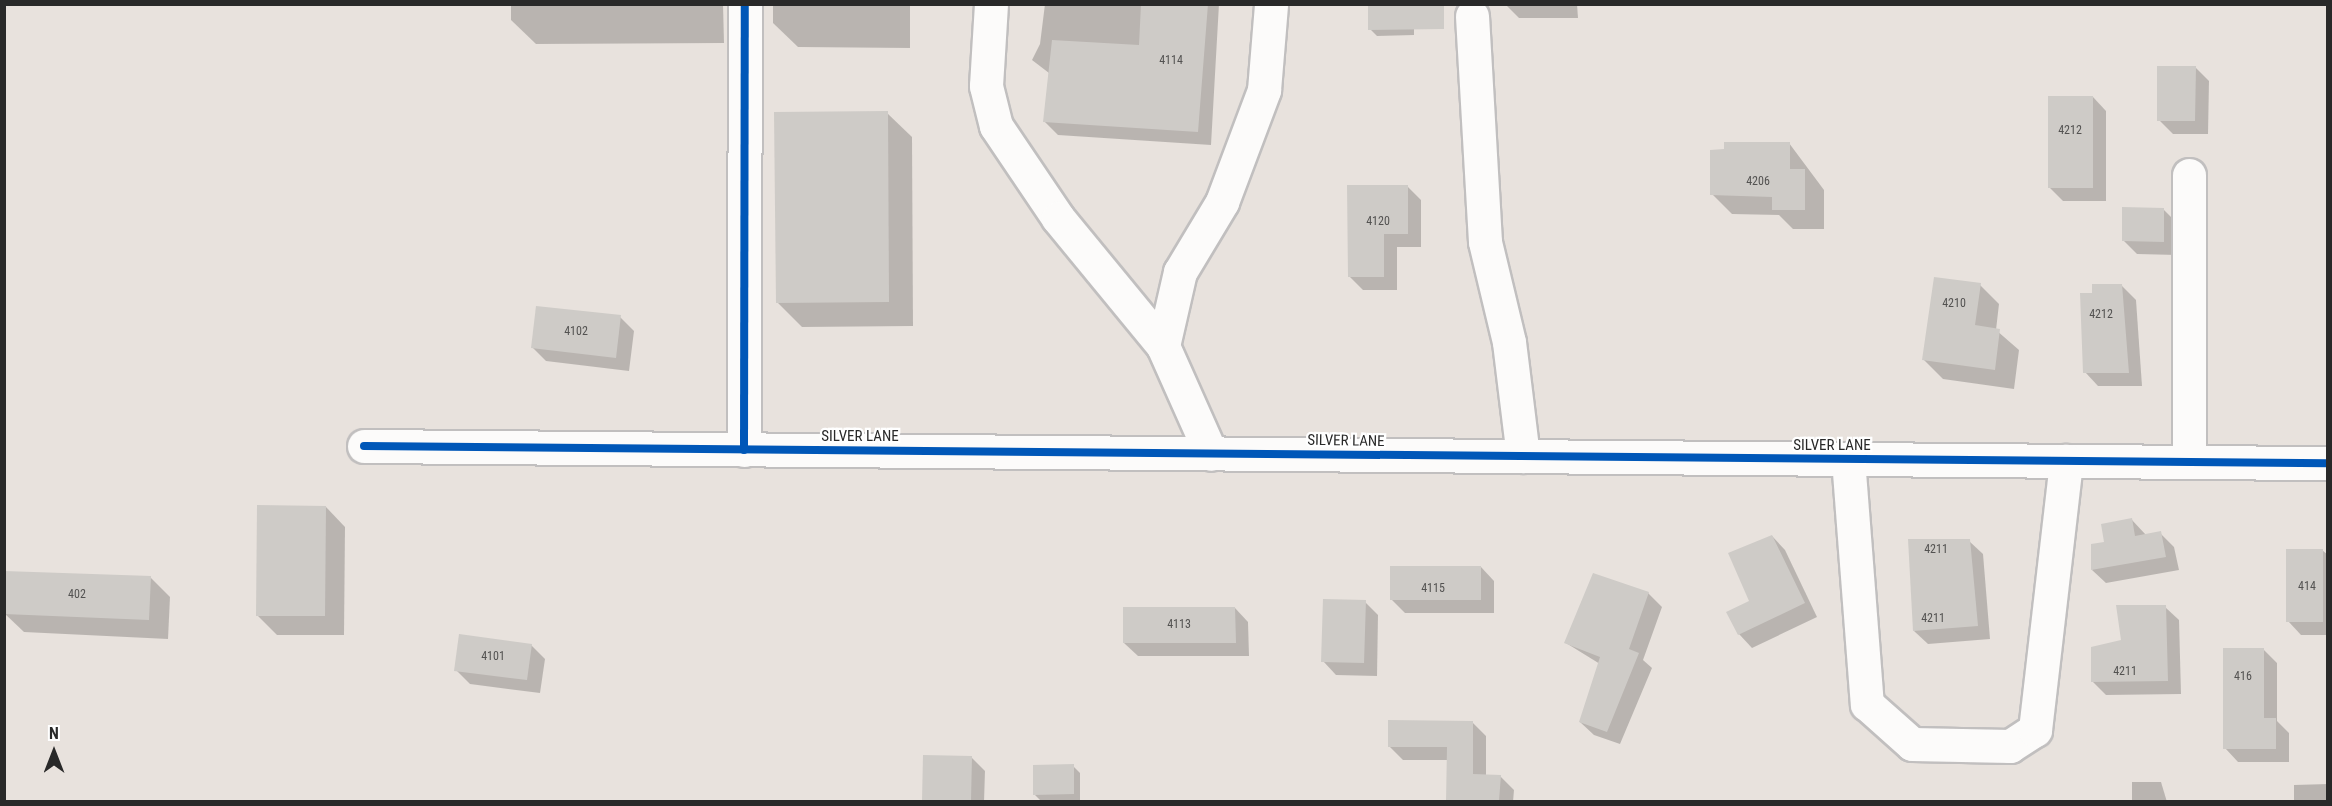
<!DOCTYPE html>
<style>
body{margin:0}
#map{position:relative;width:2332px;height:806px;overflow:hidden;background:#e8e2dd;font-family:"Roboto Condensed",sans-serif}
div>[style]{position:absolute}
.shadow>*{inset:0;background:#0003}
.building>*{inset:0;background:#cecbc7}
.roads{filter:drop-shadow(2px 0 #c1bfbf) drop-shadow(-2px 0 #c1bfbf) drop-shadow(0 2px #c1bfbf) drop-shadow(0 -2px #c1bfbf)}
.minor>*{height:33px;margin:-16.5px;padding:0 16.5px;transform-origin:16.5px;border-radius:16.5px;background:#fcfbfa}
.cycleway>*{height:8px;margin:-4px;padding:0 4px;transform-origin:4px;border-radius:4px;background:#0057b8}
span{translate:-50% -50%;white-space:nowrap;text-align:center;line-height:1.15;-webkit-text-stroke:4.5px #fff;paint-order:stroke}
.number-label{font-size:12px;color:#535251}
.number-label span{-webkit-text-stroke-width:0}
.street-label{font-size:15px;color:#292929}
.frame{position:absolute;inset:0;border:6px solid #292929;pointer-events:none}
.north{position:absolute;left:24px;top:722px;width:60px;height:60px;-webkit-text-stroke:4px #fff;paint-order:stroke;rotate:0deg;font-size:16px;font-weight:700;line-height:24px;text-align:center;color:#292929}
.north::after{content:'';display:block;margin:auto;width:21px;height:27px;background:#292929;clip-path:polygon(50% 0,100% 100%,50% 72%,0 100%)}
</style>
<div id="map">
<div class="shadow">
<i style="clip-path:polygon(511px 4px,723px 4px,724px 43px,536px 44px,511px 20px)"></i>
<i style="clip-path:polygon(773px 4px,910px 4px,910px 48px,798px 47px,773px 23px)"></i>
<i style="clip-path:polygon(1045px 4px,1219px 4px,1211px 145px,1058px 135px,1044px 121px,1049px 73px,1032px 60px,1040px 44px)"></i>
<i style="clip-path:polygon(1505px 4px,1577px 4px,1578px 18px,1519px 18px)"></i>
<i style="clip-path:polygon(1414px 7px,1414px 35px,1377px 36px,1370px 29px)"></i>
<i style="clip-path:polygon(2195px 67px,2209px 81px,2208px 134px,2173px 134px,2159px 120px)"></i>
<i style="clip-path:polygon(2093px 97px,2106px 111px,2106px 201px,2063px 201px,2049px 187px)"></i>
<i style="clip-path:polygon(887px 113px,912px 137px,913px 326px,802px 327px,777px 302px)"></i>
<i style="clip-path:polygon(1789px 143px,1824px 190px,1824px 229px,1793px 229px,1779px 215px,1732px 214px,1712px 194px)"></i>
<i style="clip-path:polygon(1408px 187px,1421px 200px,1421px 247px,1397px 247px,1397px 290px,1363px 290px,1349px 276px)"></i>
<i style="clip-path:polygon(2164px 210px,2177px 223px,2177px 255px,2137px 254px,2124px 241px)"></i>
<i style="clip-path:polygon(1980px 285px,1999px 304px,1996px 330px,2019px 350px,2014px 389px,1943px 379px,1923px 359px)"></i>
<i style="clip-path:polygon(2122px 286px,2136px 300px,2142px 386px,2098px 386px,2085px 372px,2093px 295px)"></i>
<i style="clip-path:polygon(620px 317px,634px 331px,629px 371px,546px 361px,533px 348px)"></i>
<i style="clip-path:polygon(326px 507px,345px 527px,344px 635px,277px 635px,257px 615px)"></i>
<i style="clip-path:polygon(2132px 520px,2146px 535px,2160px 533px,2174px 547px,2179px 570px,2106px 583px,2092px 570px)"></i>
<i style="clip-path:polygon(1772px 536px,1785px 550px,1817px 617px,1752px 648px,1739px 634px)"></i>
<i style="clip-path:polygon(1969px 541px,1983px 554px,1990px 639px,1928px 644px,1914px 631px)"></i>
<i style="clip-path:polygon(2322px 550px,2328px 555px,2328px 635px,2301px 635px,2288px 621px)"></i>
<i style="clip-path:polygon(1481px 567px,1494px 581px,1494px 613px,1405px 613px,1391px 599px)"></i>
<i style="clip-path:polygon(150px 577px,170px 597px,168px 639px,24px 632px,4px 613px)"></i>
<i style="clip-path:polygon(1648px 593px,1662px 607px,1643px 660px,1652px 668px,1620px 744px,1594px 735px,1580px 722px,1600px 664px,1566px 643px)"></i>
<i style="clip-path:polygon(1365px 602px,1378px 615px,1377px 676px,1336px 675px,1323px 661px)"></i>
<i style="clip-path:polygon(2165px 607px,2179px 620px,2181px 694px,2106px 695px,2092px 681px,2123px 641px)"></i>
<i style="clip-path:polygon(1235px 608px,1248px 622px,1249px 656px,1138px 656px,1124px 643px)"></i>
<i style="clip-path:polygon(531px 645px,545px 659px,540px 693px,470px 684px,456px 670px)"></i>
<i style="clip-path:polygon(2263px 649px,2277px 663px,2277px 721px,2289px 733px,2289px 762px,2238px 762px,2225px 748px)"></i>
<i style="clip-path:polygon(1472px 722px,1486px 736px,1486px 776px,1500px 776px,1514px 790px,1513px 802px,1447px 802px,1448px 760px,1403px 760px,1389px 746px)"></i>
<i style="clip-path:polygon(924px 756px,971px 757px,985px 771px,984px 802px,924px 802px)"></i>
<i style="clip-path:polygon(1073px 766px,1080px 773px,1080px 800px,1041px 801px,1035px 795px)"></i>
<i style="clip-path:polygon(2132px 782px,2161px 782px,2167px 802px,2132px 802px)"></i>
<i style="clip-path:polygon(2328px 784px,2328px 802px,2294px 802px,2294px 785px)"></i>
</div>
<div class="building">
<i style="clip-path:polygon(1141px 4px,1208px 4px,1198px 132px,1043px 122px,1052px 40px,1139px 45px)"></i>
<i style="clip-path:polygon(1368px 4px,1444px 4px,1444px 29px,1368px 30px)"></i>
<i style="clip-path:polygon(2157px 66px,2196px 66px,2195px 121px,2157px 121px)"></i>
<i style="clip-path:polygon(2048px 96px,2093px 96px,2093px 188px,2048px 188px)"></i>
<i style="clip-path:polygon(888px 111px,889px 302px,776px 303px,774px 112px)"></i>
<i style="clip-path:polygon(1724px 142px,1790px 142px,1790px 169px,1805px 169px,1805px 210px,1772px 210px,1772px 197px,1710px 195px,1710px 150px,1724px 149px)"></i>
<i style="clip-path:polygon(1347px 185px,1408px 185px,1408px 234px,1384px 234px,1384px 277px,1348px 277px)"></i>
<i style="clip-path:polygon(2122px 207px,2164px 208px,2164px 242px,2122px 241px)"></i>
<i style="clip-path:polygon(1934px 277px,1981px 283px,1975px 325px,2000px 329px,1995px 370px,1922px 360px)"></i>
<i style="clip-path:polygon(2092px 284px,2122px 284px,2129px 373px,2083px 373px,2080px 293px,2092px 293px)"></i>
<i style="clip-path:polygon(536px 306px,621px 315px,616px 358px,531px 348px)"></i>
<i style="clip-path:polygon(257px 505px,326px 506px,325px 616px,256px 616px)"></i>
<i style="clip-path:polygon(2132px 518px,2135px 536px,2161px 531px,2166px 557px,2091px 570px,2091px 544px,2104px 542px,2101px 524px)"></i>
<i style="clip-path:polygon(1772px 535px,1805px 603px,1738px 635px,1726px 612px,1749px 601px,1728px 553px)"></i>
<i style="clip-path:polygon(1908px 539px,1970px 539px,1978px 626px,1913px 631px)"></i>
<i style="clip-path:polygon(2286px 549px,2323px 549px,2323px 622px,2286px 622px)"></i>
<i style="clip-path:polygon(1390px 566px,1481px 566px,1481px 600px,1390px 600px)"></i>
<i style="clip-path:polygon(4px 571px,151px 576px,149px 620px,4px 614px)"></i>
<i style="clip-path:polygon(1593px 573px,1649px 592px,1629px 649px,1639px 653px,1607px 732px,1579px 722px,1600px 657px,1564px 643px)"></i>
<i style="clip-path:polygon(1323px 599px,1366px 600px,1364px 663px,1321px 662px)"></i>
<i style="clip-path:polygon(2116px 605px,2166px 605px,2168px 681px,2091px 682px,2091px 647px,2121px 640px)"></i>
<i style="clip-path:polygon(1123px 607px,1235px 607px,1236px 643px,1123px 643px)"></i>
<i style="clip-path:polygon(459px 634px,532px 644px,527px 680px,454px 671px)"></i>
<i style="clip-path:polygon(2223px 648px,2264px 648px,2264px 718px,2276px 718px,2276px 749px,2223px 749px)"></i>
<i style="clip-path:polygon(1388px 720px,1473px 721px,1473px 774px,1501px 775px,1499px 801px,1446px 801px,1447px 747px,1388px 747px)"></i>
<i style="clip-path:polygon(923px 755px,972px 756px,971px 801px,922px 801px)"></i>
<i style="clip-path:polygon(1074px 764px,1074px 794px,1033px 795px,1033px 765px)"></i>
</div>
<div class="roads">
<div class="minor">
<i style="left:991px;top:4px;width:82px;rotate:93.5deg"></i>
<i style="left:986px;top:86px;width:41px;rotate:76deg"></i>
<i style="left:996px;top:126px;width:111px;rotate:56deg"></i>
<i style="left:1058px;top:218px;width:166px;rotate:50.6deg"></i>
<i style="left:1163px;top:346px;width:118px;rotate:66deg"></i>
<i style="left:1472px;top:16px;width:226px;rotate:86.7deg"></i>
<i style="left:1485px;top:242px;width:103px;rotate:76.5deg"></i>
<i style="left:1509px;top:342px;width:115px;rotate:83deg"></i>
<i style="left:2189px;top:175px;width:287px;rotate:90deg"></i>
<i style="left:1163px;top:346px;width:76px;rotate:-77.1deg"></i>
<i style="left:1180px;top:272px;width:82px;rotate:-59deg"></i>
<i style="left:1222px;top:202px;width:120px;rotate:-69.4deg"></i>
<i style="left:1264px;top:90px;width:86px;rotate:-85.3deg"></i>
<i style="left:364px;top:446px;width:1964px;rotate:0.5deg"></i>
<i style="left:744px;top:450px;width:446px;rotate:-89.9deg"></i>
<i style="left:1848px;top:459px;width:246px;rotate:85.6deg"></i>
<i style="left:1867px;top:704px;width:60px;rotate:41.6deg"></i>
<i style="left:1912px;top:744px;width:98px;rotate:1.2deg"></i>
<i style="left:2010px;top:746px;width:30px;rotate:-33deg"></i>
<i style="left:2035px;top:730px;width:271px;rotate:-83.4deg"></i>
</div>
</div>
<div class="cycleway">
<i style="left:364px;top:446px;width:1964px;rotate:0.5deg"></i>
<i style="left:744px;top:450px;width:446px;rotate:-89.9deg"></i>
</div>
<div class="number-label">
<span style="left:1171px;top:61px">4114</span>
<span style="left:2070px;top:131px">4212</span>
<span style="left:1758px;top:182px">4206</span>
<span style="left:1378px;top:222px">4120</span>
<span style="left:1954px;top:304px">4210</span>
<span style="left:2101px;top:315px">4212</span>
<span style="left:576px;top:332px">4102</span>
<span style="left:1936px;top:550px">4211</span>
<span style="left:2307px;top:587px">414</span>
<span style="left:1433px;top:589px">4115</span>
<span style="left:77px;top:595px">402</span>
<span style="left:1933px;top:619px">4211</span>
<span style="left:1179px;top:625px">4113</span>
<span style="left:493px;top:657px">4101</span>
<span style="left:2125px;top:672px">4211</span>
<span style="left:2243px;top:677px">416</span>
</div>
<div class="street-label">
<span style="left:860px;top:437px">SILVER LANE</span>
<span style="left:1346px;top:441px;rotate:1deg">SILVER LANE</span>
<span style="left:1832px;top:446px">SILVER LANE</span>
</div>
<div class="frame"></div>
<div class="north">N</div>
</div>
